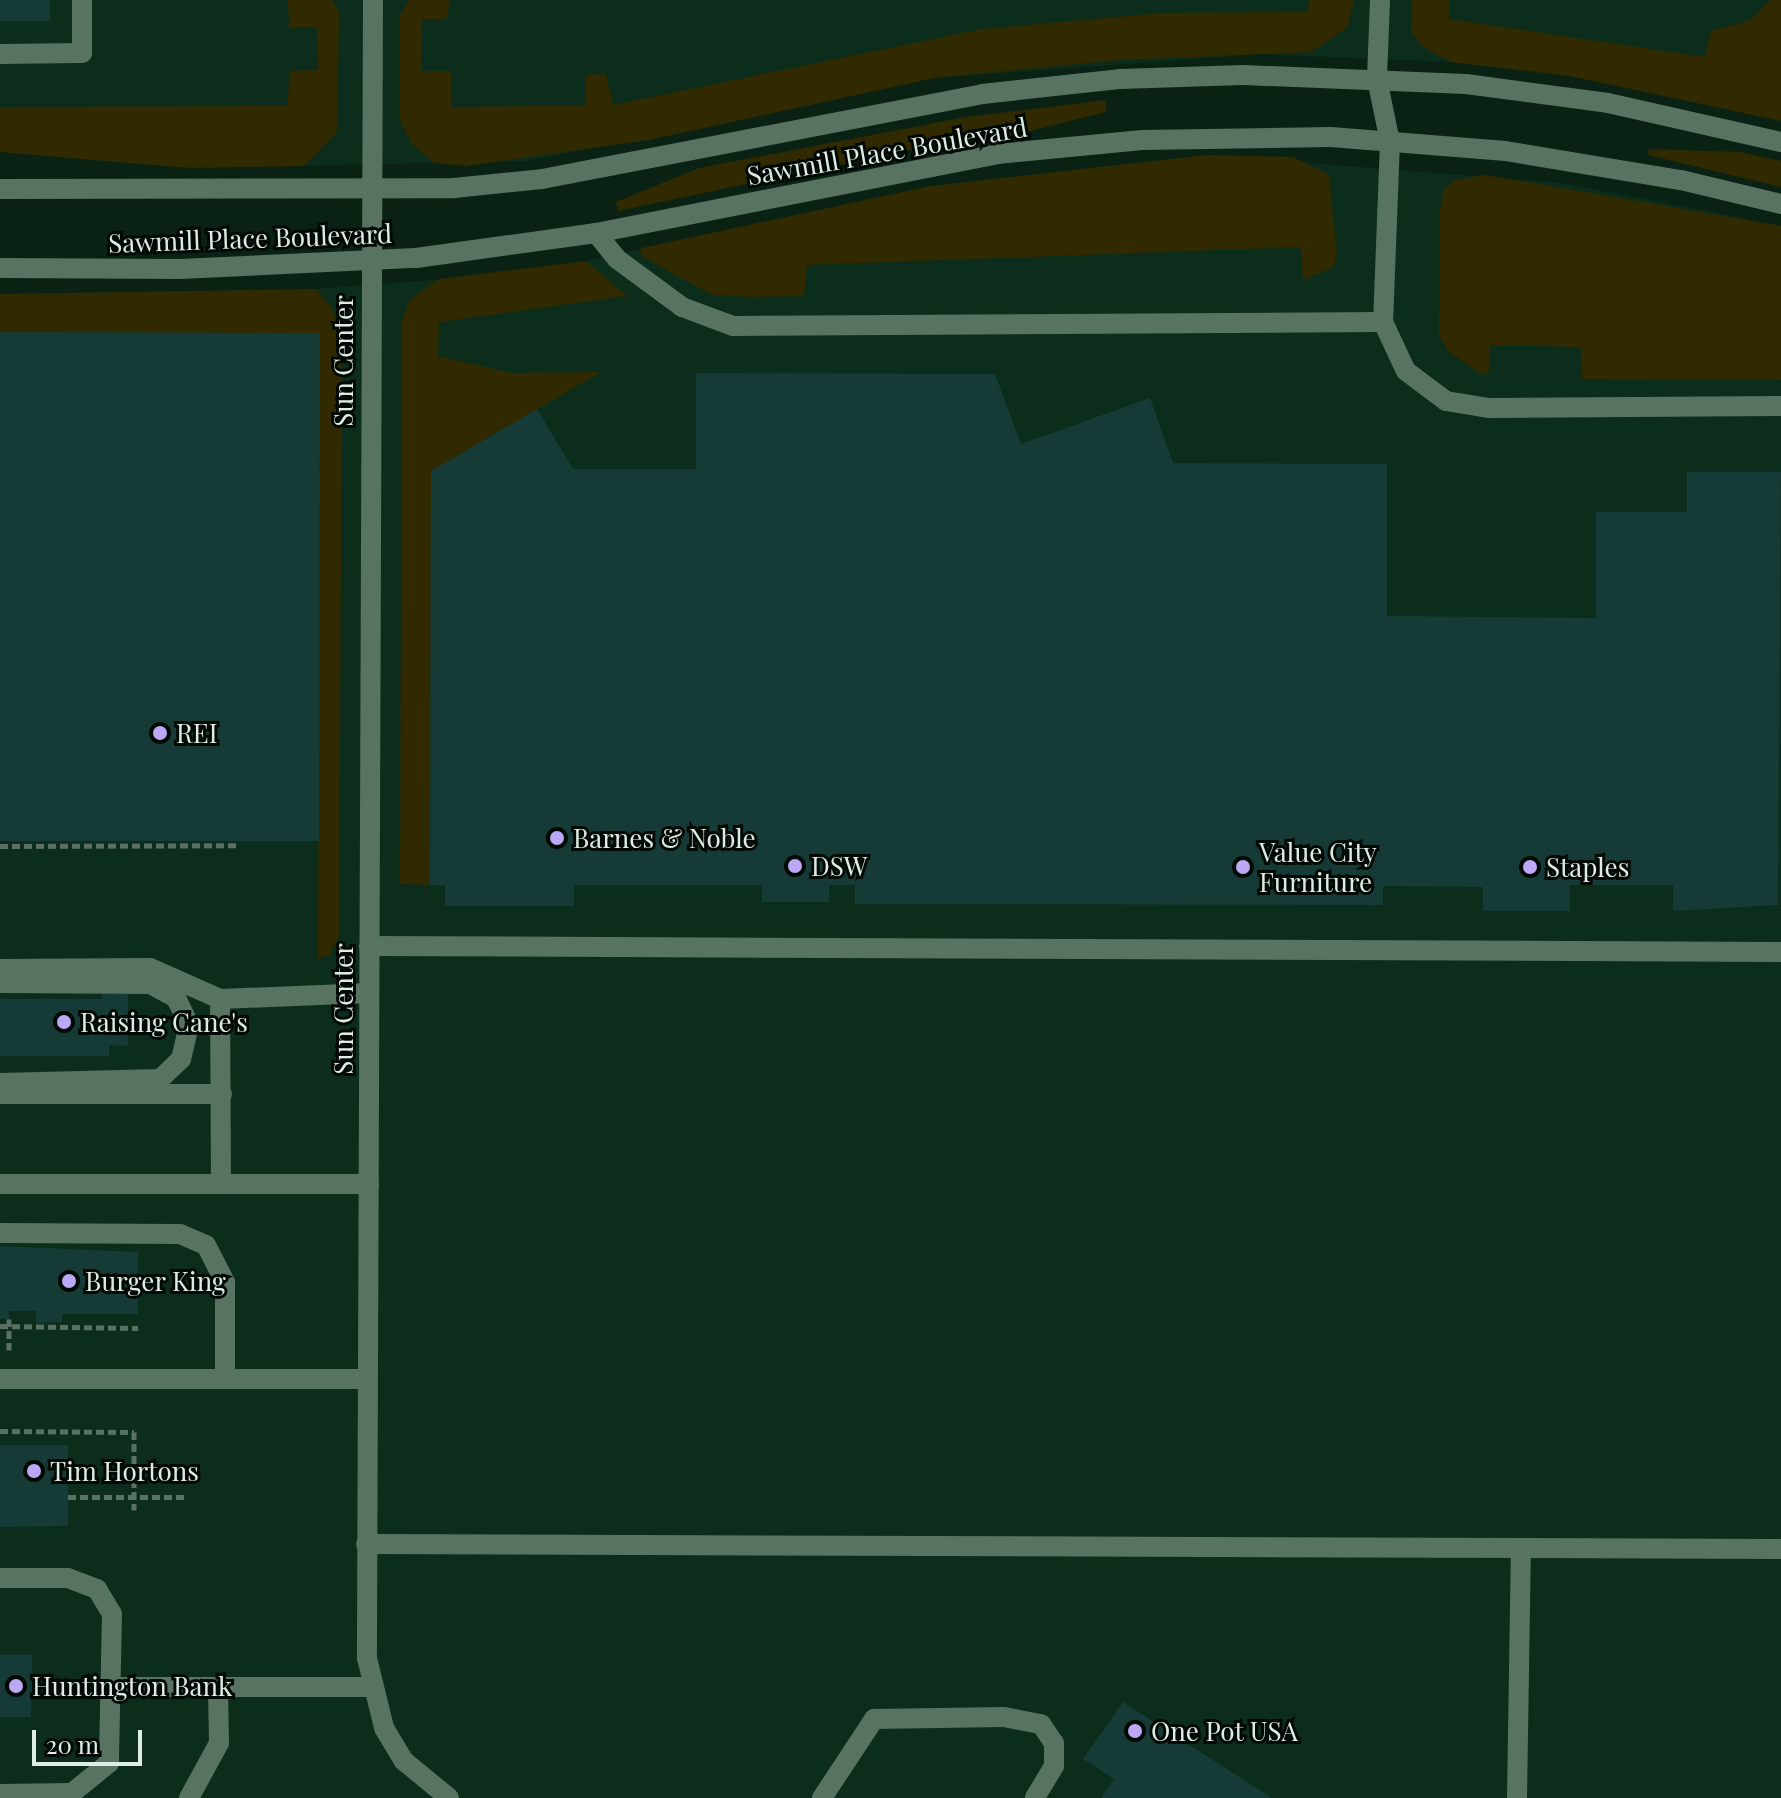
<!DOCTYPE html>
<style>
body{margin:0}
#map{position:relative;width:1781px;height:1798px;overflow:hidden;background:#092214;font-family:"Playfair Display",serif}
div>[style]{position:absolute}
.built>*{inset:0;background:#0c2d1b}
.green>*{inset:0;background:#312a00}
.building>*{inset:0;background:#163a35}
.path>*{height:5px;margin-top:-2.5px;transform-origin:0;background:repeating-linear-gradient(90deg,#5b7064 0 8px,transparent 0 12px)}
.minor>*{height:20px;margin:-10px;padding:0 10px;transform-origin:10px;border-radius:10px;background:#587361}
.dots>*{width:22px;height:22px;translate:-50% -50%;box-sizing:border-box;border:4px solid #020904;border-radius:50%}
span{translate:-50% -50%;white-space:nowrap;text-align:center;line-height:1.15;-webkit-text-stroke:6px #020904;paint-order:stroke}
.street-label{font-size:26px;color:#deede3}
.poi-label{font-size:26px;color:#deede3}
.left{translate:0 -50%;text-align:left}
.scale{position:absolute;left:32px;top:1730px;width:110px;height:36px;box-sizing:border-box;border:4px solid #deede3;border-top:0;padding-left:10px;font-size:24px;line-height:28px;white-space:nowrap;color:#deede3;-webkit-text-stroke:6px #020904;paint-order:stroke}
</style>
<div id="map">
<div class="built">
<i style="clip-path:polygon(0 0,1770px 0,1769px 117px,1570px 76px,1451px 62px,1261px 54px,934px 78px,526px 161px,190px 168px,0 152px)"></i>
<i style="clip-path:polygon(1207px 155px,1562px 183px,1781px 226px,1781px 1798px,0 1798px,0 294px,316px 289px,459px 278px,586px 261px,931px 186px)"></i>
</div>
<div class="green">
<i style="clip-path:polygon(288px 0,332px 0,339px 12px,337px 132px,304px 166px,190px 168px,0 152px,0 107px,287px 106px,290px 71px,318px 70px,317px 27px,289px 27px)"></i>
<i style="clip-path:polygon(409px 0,450px 0,446px 19px,422px 19px,421px 71px,451px 71px,452px 107px,586px 105px,585px 75px,606px 74px,613px 105px,982px 29px,1162px 13px,1308px 12px,1309px 0,1354px 0,1347px 28px,1311px 52px,1120px 60px,934px 78px,649px 140px,466px 166px,434px 163px,411px 143px,400px 120px,400px 15px)"></i>
<i style="clip-path:polygon(1412px 0,1450px 0,1449px 19px,1705px 57px,1711px 31px,1751px 20px,1770px 0,1781px 0,1781px 121px,1570px 76px,1451px 62px,1423px 47px,1411px 32px)"></i>
<i style="clip-path:polygon(1106px 100px,1106px 112px,1019px 134px,923px 147px,618px 211px,616px 202px,699px 168px,966px 117px)"></i>
<i style="clip-path:polygon(1649px 149px,1739px 152px,1781px 161px,1781px 187px,1648px 155px)"></i>
<i style="clip-path:polygon(1207px 155px,1293px 157px,1329px 175px,1337px 254px,1333px 267px,1303px 280px,1301px 247px,807px 265px,804px 296px,753px 297px,712px 295px,640px 255px,642px 248px,931px 186px)"></i>
<i style="clip-path:polygon(1486px 175px,1781px 226px,1781px 380px,1582px 379px,1581px 347px,1490px 345px,1489px 371px,1482px 375px,1448px 351px,1439px 335px,1440px 211px,1443px 190px,1455px 180px)"></i>
<i style="clip-path:polygon(586px 261px,627px 296px,439px 322px,438px 356px,511px 373px,601px 372px,431px 471px,430px 885px,400px 884px,402px 320px,410px 300px,439px 279px)"></i>
<i style="clip-path:polygon(316px 289px,332px 308px,341px 334px,342px 371px,339px 935px,330px 955px,318px 959px,320px 334px,0 332px,0 294px)"></i>
</div>
<div class="building">
<i style="clip-path:polygon(0 0,50px 0,50px 21px,0 21px)"></i>
<i style="clip-path:polygon(0 332px,320px 333px,319px 841px,0 841px)"></i>
<i style="clip-path:polygon(696px 373px,995px 374px,1021px 444px,1150px 398px,1173px 463px,1387px 464px,1387px 616px,1596px 618px,1596px 512px,1687px 512px,1687px 472px,1781px 472px,1778px 905px,1673px 911px,1673px 885px,1570px 885px,1570px 911px,1483px 911px,1483px 887px,1383px 886px,1383px 905px,855px 904px,855px 885px,829px 885px,829px 902px,762px 902px,762px 885px,574px 885px,574px 906px,445px 906px,445px 885px,430px 885px,431px 471px,537px 409px,573px 469px,696px 469px)"></i>
<i style="clip-path:polygon(101px 994px,128px 994px,128px 1046px,109px 1045px,109px 1056px,0 1056px,0 999px,102px 999px)"></i>
<i style="clip-path:polygon(0 1246px,138px 1252px,138px 1314px,62px 1314px,62px 1322px,36px 1323px,36px 1311px,9px 1311px,9px 1319px,0 1319px)"></i>
<i style="clip-path:polygon(0 1445px,68px 1445px,68px 1526px,0 1527px)"></i>
<i style="clip-path:polygon(0 1655px,32px 1655px,31px 1717px,0 1717px)"></i>
<i style="clip-path:polygon(1123px 1702px,1272px 1798px,1101px 1798px,1114px 1779px,1083px 1759px)"></i>
</div>
<div class="path">
<i style="left:0;top:846px;width:240px;rotate:-0.2deg"></i>
<i style="left:9px;top:1319px;width:31px;rotate:90deg"></i>
<i style="left:0;top:1326px;width:138px;rotate:0.8deg"></i>
<i style="left:0;top:1431px;width:134px;rotate:0.4deg"></i>
<i style="left:134px;top:1432px;width:78px;rotate:90deg"></i>
<i style="left:68px;top:1497px;width:117px"></i>
</div>
<div class="minor">
<i style="left:373px;top:0;width:1658px;rotate:90.21deg"></i>
<i style="left:367px;top:1658px;width:72px;rotate:76.3deg"></i>
<i style="left:384px;top:1728px;width:39px;rotate:59deg"></i>
<i style="left:404px;top:1761px;width:58px;rotate:39.4deg"></i>
<i style="left:1380px;top:0;width:79px;rotate:92.2deg"></i>
<i style="left:1377px;top:79px;width:64px;rotate:78.3deg"></i>
<i style="left:1390px;top:142px;width:180px;rotate:92.2deg"></i>
<i style="left:1383px;top:322px;width:54px;rotate:64.9deg"></i>
<i style="left:1406px;top:371px;width:50px;rotate:36.9deg"></i>
<i style="left:1446px;top:401px;width:44px;rotate:9.2deg"></i>
<i style="left:1489px;top:408px;width:292px;rotate:-0.4deg"></i>
<i style="left:0;top:54px;width:82px;rotate:-0.7deg"></i>
<i style="left:82px;top:53px;width:53px;rotate:-90deg"></i>
<i style="left:0;top:189px;width:454px;rotate:-0.1deg"></i>
<i style="left:454px;top:188px;width:88px;rotate:-5.8deg"></i>
<i style="left:542px;top:179px;width:448px;rotate:-10.9deg"></i>
<i style="left:982px;top:94px;width:140px;rotate:-6.2deg"></i>
<i style="left:1121px;top:79px;width:122px;rotate:-1.9deg"></i>
<i style="left:1243px;top:75px;width:223px;rotate:2.3deg"></i>
<i style="left:1466px;top:84px;width:143px;rotate:7.6deg"></i>
<i style="left:1608px;top:103px;width:177px;rotate:12.7deg"></i>
<i style="left:596px;top:233px;width:33px;rotate:51deg"></i>
<i style="left:617px;top:259px;width:81px;rotate:36.4deg"></i>
<i style="left:682px;top:307px;width:54px;rotate:20.4deg"></i>
<i style="left:733px;top:326px;width:650px;rotate:-0.35deg"></i>
<i style="left:0;top:268px;width:180px;rotate:0.3deg"></i>
<i style="left:180px;top:269px;width:236px;rotate:-2.7deg"></i>
<i style="left:416px;top:258px;width:182px;rotate:-7.9deg"></i>
<i style="left:596px;top:233px;width:409px;rotate:-11.1deg"></i>
<i style="left:997px;top:154px;width:146px;rotate:-5.5deg"></i>
<i style="left:1142px;top:140px;width:189px;rotate:-0.9deg"></i>
<i style="left:1331px;top:137px;width:175px;rotate:4.6deg"></i>
<i style="left:1505px;top:151px;width:178px;rotate:9.4deg"></i>
<i style="left:1681px;top:180px;width:103px;rotate:13.5deg"></i>
<i style="left:369px;top:946px;width:1412px;rotate:0.24deg"></i>
<i style="left:0;top:969px;width:150px;rotate:-0.4deg"></i>
<i style="left:150px;top:968px;width:77px;rotate:23.9deg"></i>
<i style="left:0;top:983px;width:150px;rotate:0.4deg"></i>
<i style="left:150px;top:984px;width:30px;rotate:28deg"></i>
<i style="left:176px;top:998px;width:30px;rotate:64deg"></i>
<i style="left:189px;top:1025px;width:35px;rotate:103deg"></i>
<i style="left:181px;top:1059px;width:29px;rotate:136deg"></i>
<i style="left:160px;top:1079px;width:160px;rotate:178.6deg"></i>
<i style="left:0;top:1094px;width:222px"></i>
<i style="left:0;top:1184px;width:369px"></i>
<i style="left:221px;top:1184px;width:185px;rotate:-90.3deg"></i>
<i style="left:220px;top:999px;width:149px;rotate:-2.3deg"></i>
<i style="left:0;top:1233px;width:180px;rotate:0.3deg"></i>
<i style="left:180px;top:1234px;width:28px;rotate:23deg"></i>
<i style="left:206px;top:1245px;width:42px;rotate:62.8deg"></i>
<i style="left:225px;top:1282px;width:97px;rotate:90deg"></i>
<i style="left:0;top:1379px;width:367px"></i>
<i style="left:366px;top:1544px;width:1415px;rotate:0.2deg"></i>
<i style="left:0;top:1578px;width:68px"></i>
<i style="left:68px;top:1578px;width:31px;rotate:21deg"></i>
<i style="left:97px;top:1589px;width:29px;rotate:59deg"></i>
<i style="left:112px;top:1614px;width:149px;rotate:91.2deg"></i>
<i style="left:109px;top:1763px;width:48px;rotate:141deg"></i>
<i style="left:72px;top:1793px;width:72px;rotate:179.2deg"></i>
<i style="left:112px;top:1687px;width:259px"></i>
<i style="left:189px;top:1798px;width:63px;rotate:-61.4deg"></i>
<i style="left:219px;top:1743px;width:56px;rotate:-91deg"></i>
<i style="left:822px;top:1798px;width:95px;rotate:-56.6deg"></i>
<i style="left:874px;top:1719px;width:130px;rotate:-0.9deg"></i>
<i style="left:1004px;top:1717px;width:38px;rotate:11deg"></i>
<i style="left:1041px;top:1724px;width:23px;rotate:56deg"></i>
<i style="left:1054px;top:1743px;width:23px;rotate:90deg"></i>
<i style="left:1054px;top:1766px;width:37px;rotate:121deg"></i>
<i style="left:1517px;top:1798px;width:246px;rotate:-89.1deg"></i>
</div>
<div class="dots">
<i style="left:160px;top:733px;background:#bca9f5"></i>
<i style="left:557px;top:838px;background:#bca9f5"></i>
<i style="left:795px;top:866px;background:#bca9f5"></i>
<i style="left:1243px;top:867px;background:#bca9f5"></i>
<i style="left:1530px;top:867px;background:#bca9f5"></i>
<i style="left:64px;top:1022px;background:#bca9f5"></i>
<i style="left:69px;top:1281px;background:#bca9f5"></i>
<i style="left:34px;top:1471px;background:#bca9f5"></i>
<i style="left:16px;top:1686px;background:#bca9f5"></i>
<i style="left:1135px;top:1731px;background:#bca9f5"></i>
</div>
<div class="street-label">
<span style="left:887px;top:151px;rotate:-10deg">Sawmill Place Boulevard</span>
<span style="left:250px;top:238px;rotate:-2deg">Sawmill Place Boulevard</span>
<span style="left:343px;top:361px;rotate:-90deg">Sun Center</span>
<span style="left:343px;top:1009px;rotate:-90deg">Sun Center</span>
</div>
<div class="poi-label">
<span class="left" style="left:176px;top:733px">REI</span>
<span class="left" style="left:573px;top:838px">Barnes &amp; Noble</span>
<span class="left" style="left:1259px;top:867px">Value City<br>Furniture</span>
<span class="left" style="left:811px;top:866px">DSW</span>
<span class="left" style="left:1546px;top:867px">Staples</span>
<span class="left" style="left:80px;top:1022px">Raising Cane's</span>
<span class="left" style="left:85px;top:1281px">Burger King</span>
<span class="left" style="left:50px;top:1471px">Tim Hortons</span>
<span class="left" style="left:32px;top:1686px">Huntington Bank</span>
<span class="left" style="left:1151px;top:1731px">One Pot USA</span>
</div>
<div class="scale">20 m</div>
</div>
